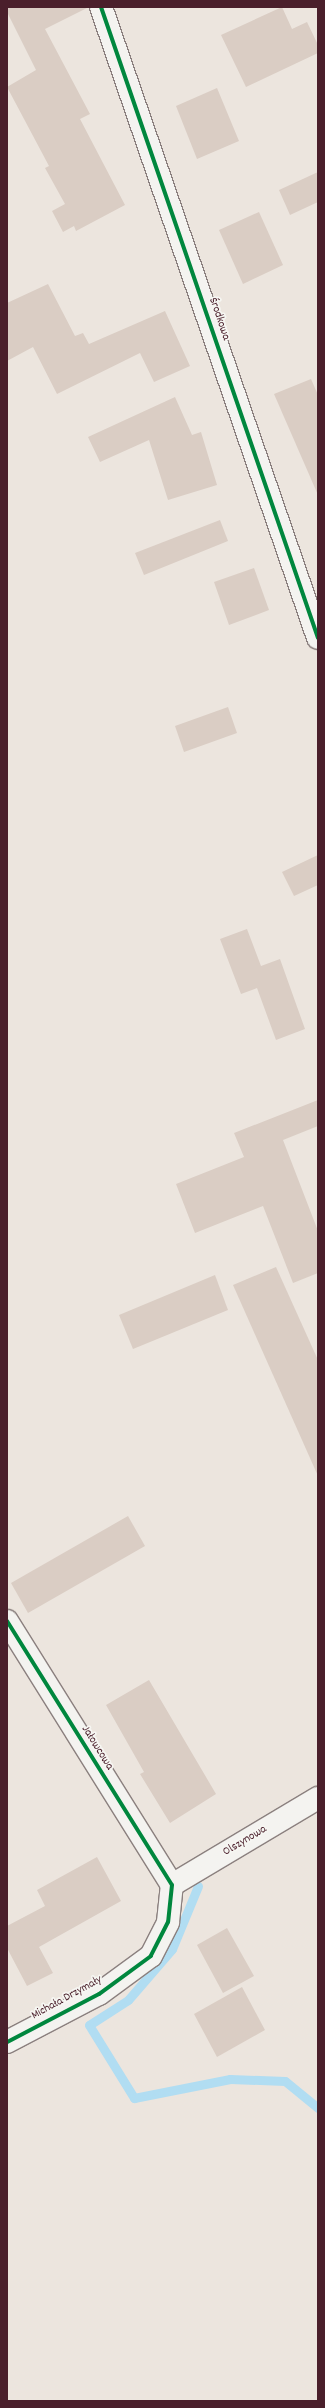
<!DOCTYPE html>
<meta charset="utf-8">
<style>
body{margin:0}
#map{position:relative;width:325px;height:2408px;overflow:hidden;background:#ece5de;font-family:Dekko,sans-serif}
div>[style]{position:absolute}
.stream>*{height:9px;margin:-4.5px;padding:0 4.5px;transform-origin:4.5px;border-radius:4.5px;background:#b1ddf2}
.building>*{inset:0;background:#dacdc4}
.roads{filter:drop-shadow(1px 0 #8b807f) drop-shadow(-1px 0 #8b807f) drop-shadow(0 1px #8b807f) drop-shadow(0 -1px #8b807f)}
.minor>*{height:22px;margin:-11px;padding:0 11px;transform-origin:11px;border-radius:11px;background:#f4f3f0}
.cycleway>*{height:4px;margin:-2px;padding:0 2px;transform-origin:2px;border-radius:2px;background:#00873e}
span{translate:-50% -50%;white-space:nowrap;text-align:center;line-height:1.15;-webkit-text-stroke:3.5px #f6f6f2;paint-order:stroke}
.street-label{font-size:12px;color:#4a1f2b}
.frame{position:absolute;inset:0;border:8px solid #4a1f2b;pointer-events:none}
</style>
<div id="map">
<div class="stream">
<i style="left:198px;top:1886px;width:68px;rotate:112.4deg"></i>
<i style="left:172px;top:1949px;width:67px;rotate:130.8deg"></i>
<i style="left:128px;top:2000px;width:46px;rotate:147.3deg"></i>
<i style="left:89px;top:2025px;width:86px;rotate:58.3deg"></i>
<i style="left:134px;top:2098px;width:98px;rotate:-11.2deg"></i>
<i style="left:230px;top:2079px;width:55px;rotate:2.1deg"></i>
<i style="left:285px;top:2081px;width:43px;rotate:39.3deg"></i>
</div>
<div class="building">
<i style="clip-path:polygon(7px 7px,89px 7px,45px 29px,90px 114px,80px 119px,125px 205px,76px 231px,74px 226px,63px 232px,52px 211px,65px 204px,45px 168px,49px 166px,7px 87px,36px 70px,7px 12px)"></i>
<i style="clip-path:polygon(282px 7px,292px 29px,307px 22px,318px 45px,318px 53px,246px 87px,221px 35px)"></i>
<i style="clip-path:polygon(217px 88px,239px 141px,197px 159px,176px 106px)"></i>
<i style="clip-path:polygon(318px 172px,318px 202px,290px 215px,279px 190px)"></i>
<i style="clip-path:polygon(259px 212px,283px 265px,243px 284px,219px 230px)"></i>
<i style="clip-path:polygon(48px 284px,75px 336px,83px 333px,89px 344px,165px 311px,190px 366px,154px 382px,140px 353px,57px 394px,33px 347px,7px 361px,7px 303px)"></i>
<i style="clip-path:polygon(311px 379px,318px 395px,318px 495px,274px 394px)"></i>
<i style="clip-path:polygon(175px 397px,192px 435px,201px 432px,217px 485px,168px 500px,149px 440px,100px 462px,88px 437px)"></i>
<i style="clip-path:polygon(220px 520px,228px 541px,144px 575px,135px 553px)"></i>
<i style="clip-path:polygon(254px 568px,269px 610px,229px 625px,214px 582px)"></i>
<i style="clip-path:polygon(228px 707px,237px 733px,184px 752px,175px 726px)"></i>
<i style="clip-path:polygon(318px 855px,318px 885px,294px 896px,282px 872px)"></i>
<i style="clip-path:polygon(247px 929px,261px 966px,280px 959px,305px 1029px,276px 1040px,257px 988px,241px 994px,220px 939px)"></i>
<i style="clip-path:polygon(318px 1100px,318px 1126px,283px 1140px,318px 1231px,318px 1273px,293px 1283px,263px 1206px,195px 1233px,176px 1184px,244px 1157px,234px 1133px)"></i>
<i style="clip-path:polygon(276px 1267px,318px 1360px,318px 1476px,233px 1285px)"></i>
<i style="clip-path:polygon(215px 1275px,228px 1310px,133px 1349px,119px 1315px)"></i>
<i style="clip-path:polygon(128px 1516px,145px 1546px,28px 1613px,11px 1583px)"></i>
<i style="clip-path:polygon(149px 1680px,216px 1794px,170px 1823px,140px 1774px,144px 1772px,106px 1705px)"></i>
<i style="clip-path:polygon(97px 1857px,121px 1901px,39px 1947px,53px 1973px,27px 1986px,7px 1948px,7px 1926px,45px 1906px,37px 1890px)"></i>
<i style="clip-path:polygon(227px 1928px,254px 1976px,223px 1993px,197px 1945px)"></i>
<i style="clip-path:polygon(242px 1987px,265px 2030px,217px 2057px,194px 2014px)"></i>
</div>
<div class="roads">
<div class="minor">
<i style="left:101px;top:7px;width:667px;rotate:71.02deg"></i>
<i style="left:7px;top:1621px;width:311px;rotate:58deg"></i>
<i style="left:172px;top:1885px;width:170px;rotate:-30.8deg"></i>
<i style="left:7px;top:2042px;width:104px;rotate:-27.6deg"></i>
<i style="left:99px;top:1994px;width:64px;rotate:-36.2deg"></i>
<i style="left:151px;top:1956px;width:38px;rotate:-63deg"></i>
<i style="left:168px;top:1922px;width:37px;rotate:-84deg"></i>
</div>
</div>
<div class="cycleway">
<i style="left:101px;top:7px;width:667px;rotate:71.02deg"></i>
<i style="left:7px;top:1621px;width:311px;rotate:58deg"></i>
<i style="left:172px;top:1885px;width:37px;rotate:96deg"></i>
<i style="left:168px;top:1922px;width:38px;rotate:117deg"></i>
<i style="left:151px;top:1956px;width:64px;rotate:143.8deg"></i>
<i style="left:99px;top:1994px;width:104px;rotate:152.4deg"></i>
</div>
<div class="street-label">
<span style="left:219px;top:319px;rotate:71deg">Środkowa</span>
<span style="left:97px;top:1748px;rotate:58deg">Jałowcowa</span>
<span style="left:245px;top:1841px;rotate:-31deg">Olszynowa</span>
<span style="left:67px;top:1998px;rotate:-29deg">Michała Drzymały</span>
</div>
<div class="frame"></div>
</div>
